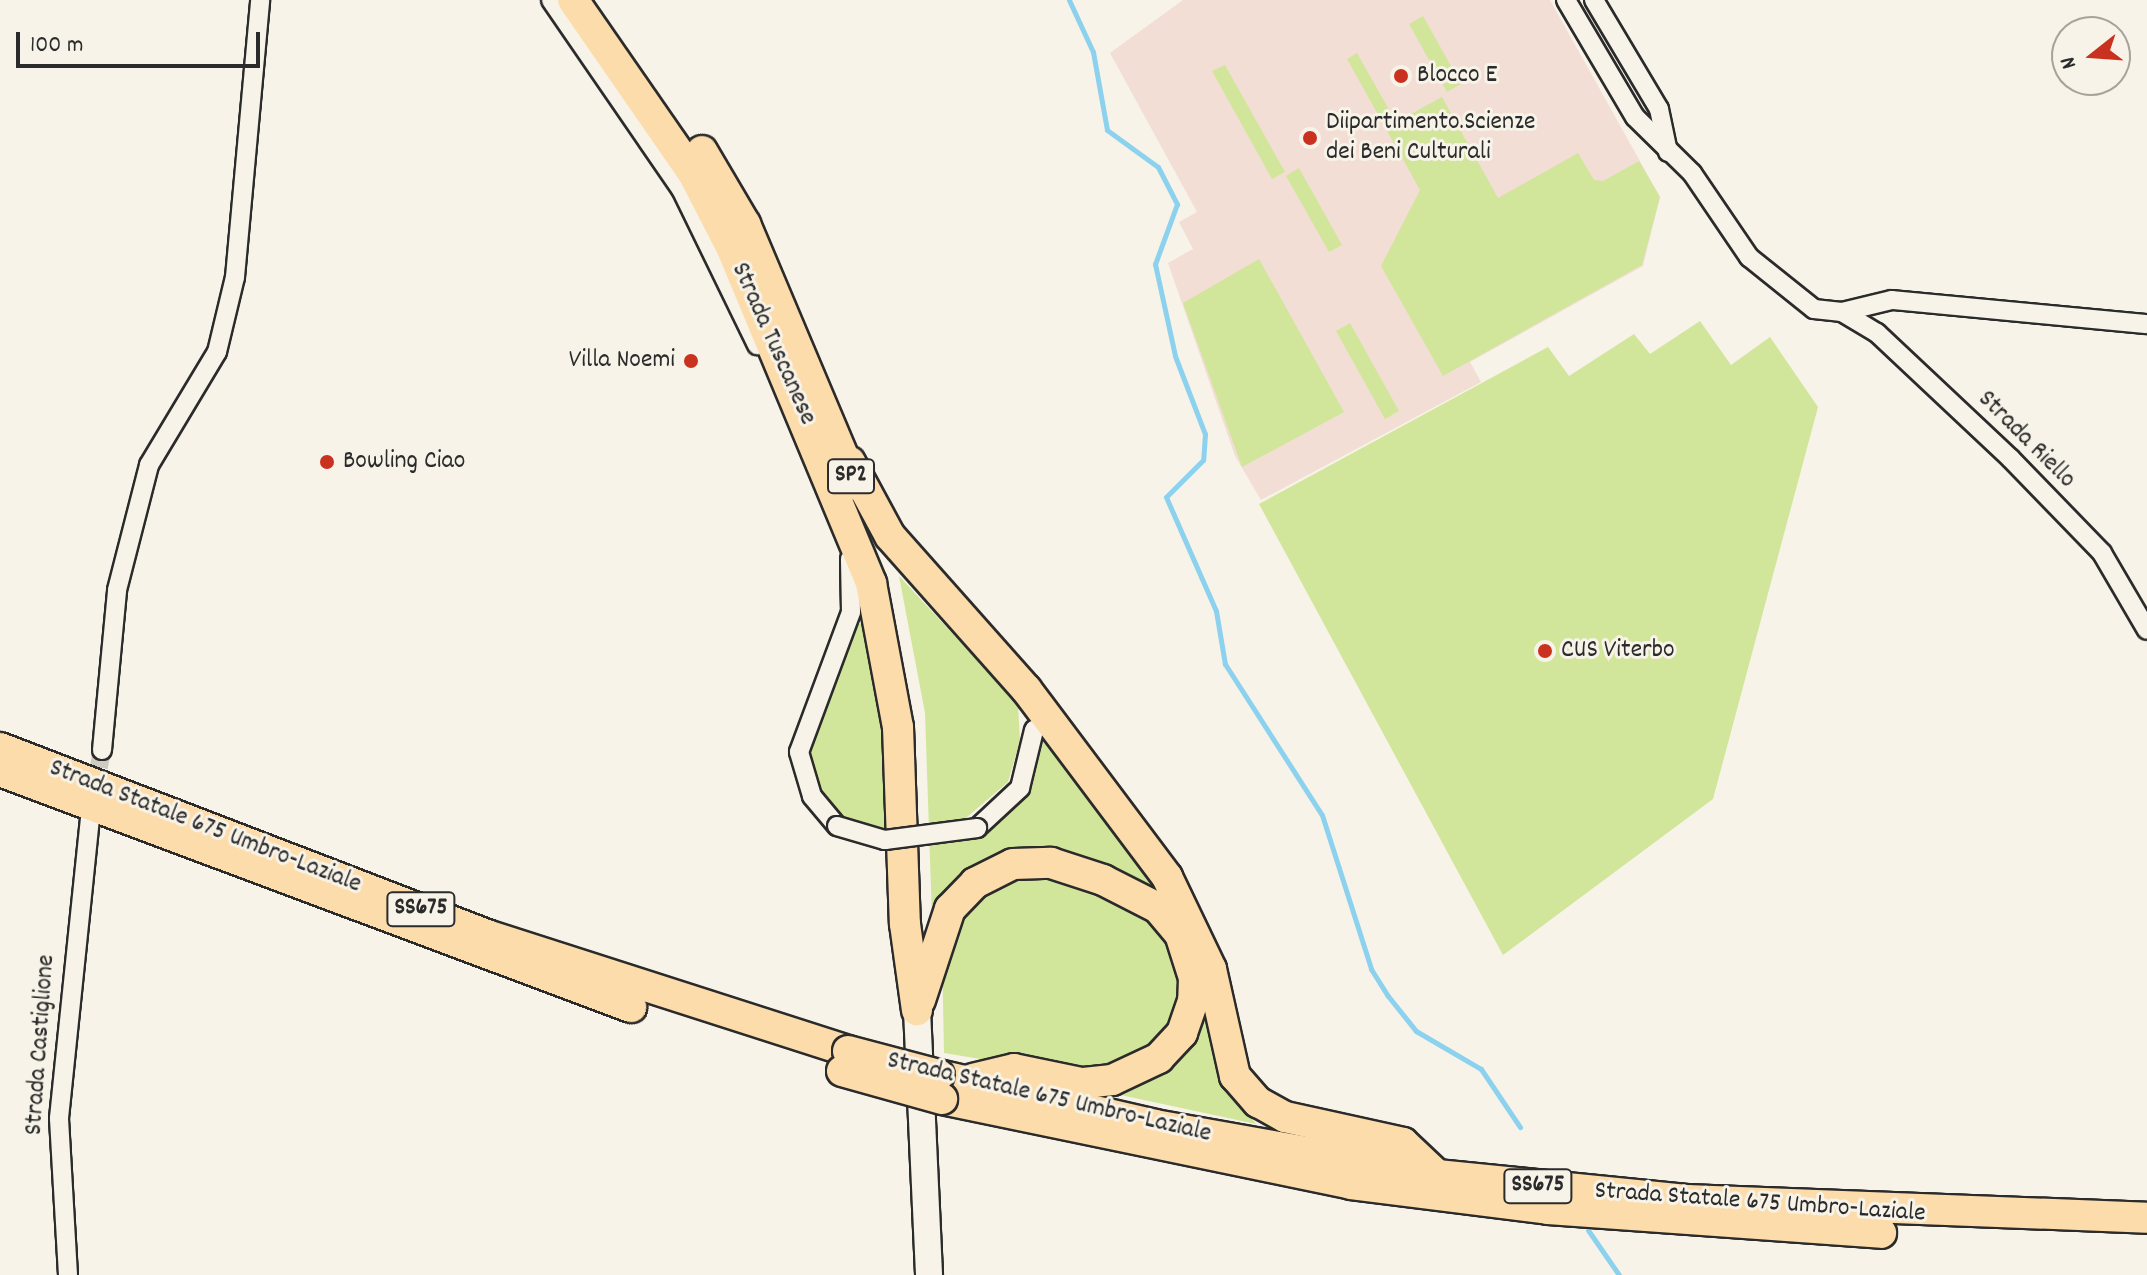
<!DOCTYPE html>
<style>
body{margin:0}
#map{position:relative;width:2147px;height:1275px;overflow:hidden;background:#f7f3e8;font-family:Dekko,sans-serif}
div>[style]{position:absolute}
.built>*{inset:0;background:#f2ded4}
.green>*{inset:0;background:#d1e69b}
.stream>*{height:5px;margin:-2.5px;padding:0 2.5px;transform-origin:2.5px;border-radius:2.5px;background:#8cd2ee}
.minor-tunnel>*{height:18px;margin-top:-9px;transform-origin:0;background:repeating-linear-gradient(90deg,#cecbc2 0 18px,transparent 0 27px)}
.roads{filter:drop-shadow(2px 0 #2b2b2b) drop-shadow(-2px 0 #2b2b2b) drop-shadow(0 2px #2b2b2b) drop-shadow(0 -2px #2b2b2b)}
.minor>*{height:18px;margin:-9px;padding:0 9px;transform-origin:9px;border-radius:9px;background:#f7f3e8}
.secondary>*{height:26px;margin:-13px;padding:0 13px;transform-origin:13px;border-radius:13px;background:#f7f3e8}
.trunk>*{height:30px;margin:-15px;padding:0 15px;transform-origin:15px;border-radius:15px;background:#fddcac}
.bridges{filter:drop-shadow(2px 0 #2b2b2b) drop-shadow(-2px 0 #2b2b2b) drop-shadow(0 2px #2b2b2b) drop-shadow(0 -2px #2b2b2b)}
.minor-bridge>*{height:18px;margin:-9px;padding:0 9px;transform-origin:9px;border-radius:9px;background:#f7f3e8}
.trunk-bridge>*{height:30px;margin:-15px;padding:0 15px;transform-origin:15px;border-radius:15px;background:#fddcac}
.dots>*{width:22px;height:22px;translate:-50% -50%;box-sizing:border-box;border:4px solid #f7f3e8;border-radius:50%}
span{translate:-50% -50%;white-space:nowrap;text-align:center;line-height:1.15;-webkit-text-stroke:6px #f7f3e8;paint-order:stroke}
.shield-label span{padding:2px 6px;background:#f7f3e8;border:2px solid;border-radius:6px;-webkit-text-stroke-width:0}
.shield-label{font-size:24px;color:#2b2b2b;font-weight:700}
.poi-label{font-size:26px;color:#2b2b2b}
.left{translate:0 -50%;text-align:left}
.right{translate:-100% -50%;text-align:right}
.street-label{font-size:26px;color:#2b2b2b}
.north{position:absolute;left:2051px;top:16px;width:80px;height:80px;box-sizing:border-box;background:#f7f3e8;border:2px solid #a5a39c;border-radius:50%;rotate:253deg;font-size:22px;font-weight:700;line-height:32px;text-align:center;color:#2b2b2b}
.north::after{content:'';display:block;margin:auto;width:28px;height:36px;background:#c8321e;clip-path:polygon(50% 0,100% 100%,50% 72%,0 100%)}
.scale{position:absolute;left:16px;top:32px;width:244px;height:36px;box-sizing:border-box;border:4px solid #2b2b2b;border-top:0;padding-left:10px;font-size:24px;line-height:28px;white-space:nowrap;color:#2b2b2b;-webkit-text-stroke:6px #f7f3e8;paint-order:stroke}
</style>
<div id="map">
<div class="built">
<i style="clip-path:polygon(1183px 0,1550px 0,1660px 197px,1643px 266px,1470px 362px,1481px 382px,1261px 500px,1235px 456px,1168px 263px,1193px 249px,1179px 222px,1197px 212px,1110px 53px)"></i>
</div>
<div class="green">
<i style="clip-path:polygon(1423px 16px,1461px 84px,1447px 92px,1409px 24px)"></i>
<i style="clip-path:polygon(1357px 53px,1396px 122px,1442px 97px,1498px 198px,1578px 153px,1594px 180px,1603px 181px,1639px 161px,1660px 197px,1642px 265px,1443px 376px,1381px 266px,1420px 190px,1347px 59px)"></i>
<i style="clip-path:polygon(1225px 65px,1285px 172px,1272px 179px,1212px 71px)"></i>
<i style="clip-path:polygon(1299px 168px,1342px 245px,1329px 252px,1286px 176px)"></i>
<i style="clip-path:polygon(1259px 259px,1344px 412px,1242px 467px,1183px 303px)"></i>
<i style="clip-path:polygon(1700px 321px,1731px 365px,1770px 337px,1818px 407px,1713px 799px,1503px 955px,1259px 504px,1548px 347px,1569px 376px,1634px 334px,1650px 354px)"></i>
<i style="clip-path:polygon(1350px 323px,1399px 411px,1385px 419px,1336px 331px)"></i>
<i style="clip-path:polygon(899px 576px,1018px 704px,1020px 741px,1008px 782px,966px 818px,978px 840px,1030px 793px,1045px 730px,1167px 900px,1052px 855px,932px 918px,925px 713px)"></i>
<i style="clip-path:polygon(863px 623px,882px 711px,887px 834px,851px 827px,824px 803px,806px 751px,854px 625px)"></i>
<i style="clip-path:polygon(1049px 875px,1158px 919px,1182px 979px,1175px 1026px,1152px 1051px,1082px 1076px,944px 1053px,942px 951px,967px 904px,1016px 876px)"></i>
<i style="clip-path:polygon(1203px 1010px,1217px 1069px,1256px 1124px,1116px 1094px)"></i>
</div>
<div class="stream">
<i style="left:1069px;top:0;width:57px;rotate:65.2deg"></i>
<i style="left:1093px;top:52px;width:79px;rotate:79.8deg"></i>
<i style="left:1107px;top:130px;width:63px;rotate:36deg"></i>
<i style="left:1158px;top:167px;width:42px;rotate:62.8deg"></i>
<i style="left:1177px;top:204px;width:64px;rotate:110.1deg"></i>
<i style="left:1155px;top:264px;width:94px;rotate:77.7deg"></i>
<i style="left:1175px;top:356px;width:84px;rotate:69deg"></i>
<i style="left:1205px;top:434px;width:26px;rotate:94deg"></i>
<i style="left:1203px;top:460px;width:52px;rotate:135deg"></i>
<i style="left:1166px;top:497px;width:124px;rotate:66.3deg"></i>
<i style="left:1216px;top:611px;width:54px;rotate:80.4deg"></i>
<i style="left:1225px;top:664px;width:179px;rotate:57.3deg"></i>
<i style="left:1322px;top:815px;width:162px;rotate:72.3deg"></i>
<i style="left:1371px;top:969px;width:32px;rotate:58deg"></i>
<i style="left:1388px;top:996px;width:45px;rotate:51.3deg"></i>
<i style="left:1416px;top:1031px;width:75px;rotate:30.3deg"></i>
<i style="left:1481px;top:1069px;width:70px;rotate:56.1deg"></i>
<i style="left:1588px;top:1230px;width:55px;rotate:55.4deg"></i>
</div>
<div class="minor-tunnel">
<i style="left:94px;top:794px;width:45px;rotate:-79.7deg"></i>
</div>
<div class="roads">
<div class="minor">
<i style="left:551px;top:0;width:229px;rotate:55.5deg"></i>
<i style="left:681px;top:189px;width:174px;rotate:64deg"></i>
<i style="left:1566px;top:0;width:136px;rotate:59.5deg"></i>
<i style="left:1635px;top:117px;width:80px;rotate:44.5deg"></i>
<i style="left:1692px;top:173px;width:102px;rotate:55.8deg"></i>
<i style="left:1749px;top:257px;width:83px;rotate:38.7deg"></i>
<i style="left:1814px;top:309px;width:28px;rotate:6deg"></i>
<i style="left:1842px;top:312px;width:41px;rotate:31deg"></i>
<i style="left:1877px;top:333px;width:184px;rotate:43.2deg"></i>
<i style="left:2011px;top:459px;width:131px;rotate:45.9deg"></i>
<i style="left:2102px;top:553px;width:89px;rotate:59.7deg"></i>
<i style="left:1594px;top:0;width:127px;rotate:59.2deg"></i>
<i style="left:1659px;top:109px;width:44px;rotate:78.2deg"></i>
<i style="left:1842px;top:312px;width:51px;rotate:-13.5deg"></i>
<i style="left:1892px;top:300px;width:256px;rotate:5.4deg"></i>
<i style="left:102px;top:750px;width:161px;rotate:-84.6deg"></i>
<i style="left:117px;top:590px;width:129px;rotate:-75.6deg"></i>
<i style="left:149px;top:465px;width:132px;rotate:-59deg"></i>
<i style="left:217px;top:352px;width:77px;rotate:-76.5deg"></i>
<i style="left:235px;top:277px;width:278px;rotate:-84.8deg"></i>
<i style="left:837px;top:826px;width:39px;rotate:-130deg"></i>
<i style="left:812px;top:796px;width:46px;rotate:-106.5deg"></i>
<i style="left:799px;top:752px;width:149px;rotate:-69.6deg"></i>
<i style="left:851px;top:612px;width:53px;rotate:-91.1deg"></i>
<i style="left:977px;top:828px;width:59px;rotate:-42.9deg"></i>
<i style="left:1020px;top:788px;width:60px;rotate:-76.4deg"></i>
<i style="left:68px;top:1275px;width:157px;rotate:-93.3deg"></i>
<i style="left:59px;top:1118px;width:300px;rotate:-84.1deg"></i>
</div>
<div class="secondary">
<i style="left:917px;top:1010px;width:265px;rotate:87.4deg"></i>
</div>
<div class="trunk">
<i style="left:573px;top:0;width:213px;rotate:55.3deg"></i>
<i style="left:694px;top:175px;width:83px;rotate:62.8deg"></i>
<i style="left:732px;top:249px;width:362px;rotate:67.4deg"></i>
<i style="left:871px;top:583px;width:147px;rotate:79.4deg"></i>
<i style="left:898px;top:727px;width:197px;rotate:88deg"></i>
<i style="left:905px;top:924px;width:87px;rotate:82.1deg"></i>
<i style="left:702px;top:151px;width:85px;rotate:59.5deg"></i>
<i style="left:745px;top:224px;width:283px;rotate:67.1deg"></i>
<i style="left:850px;top:462px;width:84px;rotate:61.6deg"></i>
<i style="left:890px;top:536px;width:205px;rotate:48.4deg"></i>
<i style="left:1026px;top:689px;width:235px;rotate:53.1deg"></i>
<i style="left:1167px;top:877px;width:102px;rotate:64.4deg"></i>
<i style="left:1211px;top:969px;width:110px;rotate:77.4deg"></i>
<i style="left:1235px;top:1076px;width:35px;rotate:49deg"></i>
<i style="left:1258px;top:1102px;width:31px;rotate:29deg"></i>
<i style="left:1285px;top:1117px;width:121px;rotate:12.4deg"></i>
<i style="left:1403px;top:1143px;width:47px;rotate:43.3deg"></i>
<i style="left:0;top:748px;width:522px;rotate:21.01deg"></i>
<i style="left:487px;top:935px;width:379px;rotate:17.8deg"></i>
<i style="left:0;top:771px;width:674px;rotate:20.51deg"></i>
<i style="left:920px;top:1000px;width:96px;rotate:-71.8deg"></i>
<i style="left:950px;top:909px;width:36px;rotate:-46deg"></i>
<i style="left:975px;top:883px;width:42px;rotate:-26.6deg"></i>
<i style="left:1013px;top:864px;width:38px;rotate:-2deg"></i>
<i style="left:1051px;top:863px;width:55px;rotate:18.1deg"></i>
<i style="left:1103px;top:880px;width:62px;rotate:27deg"></i>
<i style="left:1158px;top:908px;width:34px;rotate:50deg"></i>
<i style="left:1180px;top:934px;width:46px;rotate:72.3deg"></i>
<i style="left:1194px;top:978px;width:23px;rotate:92deg"></i>
<i style="left:1193px;top:1001px;width:34px;rotate:109deg"></i>
<i style="left:1182px;top:1033px;width:34px;rotate:133deg"></i>
<i style="left:1159px;top:1058px;width:52px;rotate:154.9deg"></i>
<i style="left:1112px;top:1080px;width:31px;rotate:174deg"></i>
<i style="left:1081px;top:1083px;width:68px;rotate:-168.2deg"></i>
<i style="left:1014px;top:1069px;width:42px;rotate:166.3deg"></i>
<i style="left:939px;top:1075px;width:222px;rotate:13deg"></i>
<i style="left:1155px;top:1125px;width:286px;rotate:10.1deg"></i>
<i style="left:1437px;top:1175px;width:251px;rotate:5.7deg"></i>
<i style="left:1687px;top:1200px;width:460px;rotate:2.2deg"></i>
<i style="left:942px;top:1099px;width:418px;rotate:11.7deg"></i>
<i style="left:1351px;top:1184px;width:199px;rotate:7.2deg"></i>
<i style="left:1548px;top:1209px;width:334px;rotate:4.1deg"></i>
</div>
</div>
<div class="bridges">
<div class="minor-bridge">
<i style="left:837px;top:826px;width:50px;rotate:16.3deg"></i>
<i style="left:885px;top:840px;width:93px;rotate:-7.4deg"></i>
</div>
<div class="trunk-bridge">
<i style="left:848px;top:1051px;width:94px;rotate:14.8deg"></i>
<i style="left:842px;top:1071px;width:104px;rotate:15.6deg"></i>
</div>
</div>
<div class="dots">
<i style="left:1401px;top:76px;background:#c8321e"></i>
<i style="left:1310px;top:138px;background:#c8321e"></i>
<i style="left:691px;top:361px;background:#c8321e"></i>
<i style="left:327px;top:462px;background:#c8321e"></i>
<i style="left:1545px;top:651px;background:#c8321e"></i>
</div>
<div class="shield-label">
<span style="left:851px;top:476px">SP2</span>
<span style="left:421px;top:909px">SS675</span>
<span style="left:1538px;top:1186px">SS675</span>
</div>
<div class="poi-label">
<span class="left" style="left:1417px;top:76px">Blocco E</span>
<span class="left" style="left:1326px;top:138px">Diipartimento.Scienze<br>dei Beni Culturali</span>
<span class="right" style="left:675px;top:361px">Villa Noemi</span>
<span class="left" style="left:343px;top:462px">Bowling Ciao</span>
<span class="left" style="left:1561px;top:651px">CUS Viterbo</span>
</div>
<div class="street-label">
<span style="left:773px;top:344px;rotate:66deg">Strada Tuscanese</span>
<span style="left:2026px;top:440px;rotate:45deg">Strada Riello</span>
<span style="left:205px;top:827px;rotate:21deg">Strada Statale 675 Umbro-Laziale</span>
<span style="left:41px;top:1045px;rotate:-86deg">Strada Castiglione</span>
<span style="left:1049px;top:1098px;rotate:13deg">Strada Statale 675 Umbro-Laziale</span>
<span style="left:1760px;top:1203px;rotate:4deg">Strada Statale 675 Umbro-Laziale</span>
</div>
<div class="north">N</div>
<div class="scale">100 m</div>
</div>
